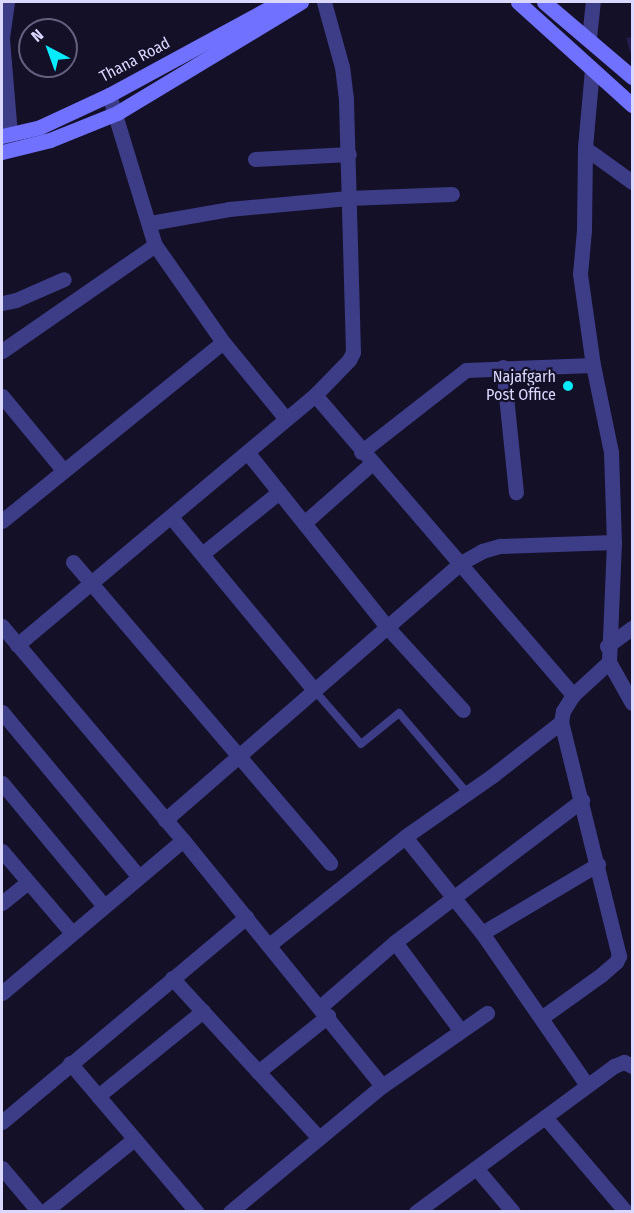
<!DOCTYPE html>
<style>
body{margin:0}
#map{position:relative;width:634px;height:1213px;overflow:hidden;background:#141028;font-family:"Fira Sans Condensed",sans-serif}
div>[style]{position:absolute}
.building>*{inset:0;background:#241c49}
.lane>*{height:8px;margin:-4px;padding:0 4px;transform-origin:4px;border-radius:4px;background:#3d3c87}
.street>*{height:15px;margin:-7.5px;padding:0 7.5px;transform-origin:7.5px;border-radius:7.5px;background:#3d3c87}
.secondary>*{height:15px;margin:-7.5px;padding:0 7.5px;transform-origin:7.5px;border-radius:7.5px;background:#7071fe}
.dots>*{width:16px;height:16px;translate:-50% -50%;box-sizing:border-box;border:3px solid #141028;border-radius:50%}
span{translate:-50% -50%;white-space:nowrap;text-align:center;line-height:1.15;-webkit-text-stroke:4.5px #141028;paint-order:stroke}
.street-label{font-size:16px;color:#dbd8ff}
.poi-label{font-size:16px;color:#dbd8ff}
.right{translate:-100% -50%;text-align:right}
.frame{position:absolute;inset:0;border:3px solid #dbd8ff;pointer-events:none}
.north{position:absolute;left:18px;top:18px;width:60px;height:60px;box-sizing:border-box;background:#141028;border:2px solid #64607e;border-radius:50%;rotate:319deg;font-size:16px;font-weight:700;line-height:24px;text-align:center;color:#dbd8ff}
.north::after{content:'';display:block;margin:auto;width:21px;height:27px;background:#06ebfd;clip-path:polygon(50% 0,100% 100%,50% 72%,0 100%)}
</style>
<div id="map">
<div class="building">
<i style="clip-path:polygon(632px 37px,632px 58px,626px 38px)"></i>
</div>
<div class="lane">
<i style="left:315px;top:691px;width:70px;rotate:49deg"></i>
<i style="left:361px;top:744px;width:49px;rotate:-39.2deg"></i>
<i style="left:399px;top:713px;width:105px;rotate:49.6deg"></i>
</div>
<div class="street">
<i style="left:7px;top:2px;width:37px;rotate:98deg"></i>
<i style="left:2px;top:39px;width:95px;rotate:85.2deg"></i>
<i style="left:589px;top:38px;width:36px;rotate:-84deg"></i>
<i style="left:592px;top:69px;width:79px;rotate:95.1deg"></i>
<i style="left:585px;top:148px;width:82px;rotate:90.7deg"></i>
<i style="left:584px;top:230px;width:44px;rotate:95.2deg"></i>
<i style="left:580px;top:274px;width:92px;rotate:81.9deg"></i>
<i style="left:593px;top:365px;width:89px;rotate:78.3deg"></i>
<i style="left:611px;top:452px;width:90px;rotate:88.1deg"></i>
<i style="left:614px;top:542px;width:120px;rotate:92.4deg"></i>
<i style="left:609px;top:662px;width:47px;rotate:60.7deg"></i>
<i style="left:109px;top:95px;width:157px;rotate:73deg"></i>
<i style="left:155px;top:245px;width:118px;rotate:55deg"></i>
<i style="left:223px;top:342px;width:99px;rotate:50.7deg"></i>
<i style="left:585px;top:148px;width:58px;rotate:35.9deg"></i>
<i style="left:255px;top:159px;width:94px;rotate:-3deg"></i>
<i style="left:150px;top:223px;width:80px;rotate:-10deg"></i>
<i style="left:229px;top:209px;width:120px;rotate:-5.3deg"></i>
<i style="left:348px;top:198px;width:104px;rotate:-2.2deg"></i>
<i style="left:2px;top:303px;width:14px;rotate:-12deg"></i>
<i style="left:16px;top:300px;width:52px;rotate:-23.6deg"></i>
<i style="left:2px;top:351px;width:186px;rotate:-34.7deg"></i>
<i style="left:503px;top:367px;width:126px;rotate:84.1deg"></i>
<i style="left:315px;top:395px;width:396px;rotate:49.3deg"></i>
<i style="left:2px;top:396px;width:96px;rotate:50.5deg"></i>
<i style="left:247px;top:452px;width:226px;rotate:51.3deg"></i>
<i style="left:388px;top:628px;width:111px;rotate:47.6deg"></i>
<i style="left:361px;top:452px;width:133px;rotate:-38deg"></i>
<i style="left:466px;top:370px;width:127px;rotate:-2.3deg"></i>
<i style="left:171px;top:517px;width:226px;rotate:50.4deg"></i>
<i style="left:2px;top:521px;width:284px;rotate:-39deg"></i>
<i style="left:304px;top:523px;width:89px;rotate:-41.4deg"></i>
<i style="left:202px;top:554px;width:99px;rotate:-38.8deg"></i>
<i style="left:73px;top:562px;width:396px;rotate:49.5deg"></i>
<i style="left:2px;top:626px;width:280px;rotate:49.8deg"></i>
<i style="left:183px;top:840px;width:316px;rotate:51deg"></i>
<i style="left:17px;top:645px;width:389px;rotate:-40deg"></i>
<i style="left:315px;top:395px;width:49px;rotate:-45.8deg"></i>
<i style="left:349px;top:360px;width:9px;rotate:-63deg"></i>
<i style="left:353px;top:352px;width:253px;rotate:-91.6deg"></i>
<i style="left:346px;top:99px;width:32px;rotate:-97deg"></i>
<i style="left:342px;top:67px;width:67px;rotate:-105.5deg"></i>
<i style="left:607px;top:646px;width:31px;rotate:-36deg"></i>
<i style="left:2px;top:712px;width:214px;rotate:50.3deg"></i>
<i style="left:2px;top:783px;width:160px;rotate:50.3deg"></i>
<i style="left:165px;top:820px;width:390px;rotate:-41deg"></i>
<i style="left:459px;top:564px;width:26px;rotate:-29deg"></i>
<i style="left:482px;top:551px;width:19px;rotate:-16deg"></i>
<i style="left:500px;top:546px;width:114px;rotate:-2deg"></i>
<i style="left:405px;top:837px;width:123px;rotate:51.3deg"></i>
<i style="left:482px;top:933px;width:185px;rotate:55.4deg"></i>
<i style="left:2px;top:851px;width:108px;rotate:49.5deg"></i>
<i style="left:2px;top:903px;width:33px;rotate:-39deg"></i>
<i style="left:482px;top:933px;width:135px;rotate:-30.7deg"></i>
<i style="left:395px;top:942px;width:109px;rotate:53.5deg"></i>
<i style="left:269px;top:945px;width:175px;rotate:-38.5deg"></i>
<i style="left:406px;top:836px;width:105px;rotate:-34.9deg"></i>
<i style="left:492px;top:776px;width:88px;rotate:-38deg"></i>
<i style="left:172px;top:978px;width:217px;rotate:47.4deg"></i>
<i style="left:2px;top:993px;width:237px;rotate:-40.2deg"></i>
<i style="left:320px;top:1007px;width:99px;rotate:-40.9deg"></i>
<i style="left:395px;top:942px;width:235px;rotate:-37.2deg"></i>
<i style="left:541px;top:1018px;width:74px;rotate:-35.6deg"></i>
<i style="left:601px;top:975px;width:20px;rotate:-41deg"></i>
<i style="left:616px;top:962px;width:7px;rotate:-63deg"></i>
<i style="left:619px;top:956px;width:241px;rotate:-103.9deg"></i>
<i style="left:561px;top:722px;width:11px;rotate:-80deg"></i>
<i style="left:563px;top:711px;width:19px;rotate:-58deg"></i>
<i style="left:573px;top:695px;width:49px;rotate:-42.5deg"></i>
<i style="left:70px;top:1063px;width:196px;rotate:49.6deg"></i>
<i style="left:258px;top:1072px;width:90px;rotate:-38.7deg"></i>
<i style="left:98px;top:1096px;width:135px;rotate:-39deg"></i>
<i style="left:545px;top:1117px;width:125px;rotate:49.5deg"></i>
<i style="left:2px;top:1122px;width:319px;rotate:-40deg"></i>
<i style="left:2px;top:1168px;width:57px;rotate:49.9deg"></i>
<i style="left:476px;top:1168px;width:57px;rotate:49.9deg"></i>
<i style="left:44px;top:1212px;width:116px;rotate:-39deg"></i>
<i style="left:230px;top:1212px;width:197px;rotate:-39.7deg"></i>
<i style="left:382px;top:1086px;width:128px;rotate:-34.8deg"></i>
<i style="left:416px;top:1212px;width:246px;rotate:-36.4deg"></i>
<i style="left:614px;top:1066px;width:11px;rotate:-22deg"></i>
<i style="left:624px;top:1062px;width:9px;rotate:27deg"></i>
</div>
<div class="secondary">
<i style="left:518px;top:2px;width:154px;rotate:42.1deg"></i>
<i style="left:544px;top:2px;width:116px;rotate:40.4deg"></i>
<i style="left:2px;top:136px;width:39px;rotate:-13deg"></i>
<i style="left:40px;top:127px;width:76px;rotate:-24.9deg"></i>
<i style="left:109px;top:95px;width:195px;rotate:-28.5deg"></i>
<i style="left:2px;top:152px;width:49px;rotate:-14deg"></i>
<i style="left:50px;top:140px;width:72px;rotate:-21.9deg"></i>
<i style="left:117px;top:113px;width:215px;rotate:-31.1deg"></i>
</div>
<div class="dots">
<i style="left:568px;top:386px;background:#06ebfd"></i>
</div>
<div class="street-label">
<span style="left:135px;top:60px;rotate:-28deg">Thana Road</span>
</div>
<div class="poi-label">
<span class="right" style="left:556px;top:386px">Najafgarh<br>Post Office</span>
</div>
<div class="frame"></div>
<div class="north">N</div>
</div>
